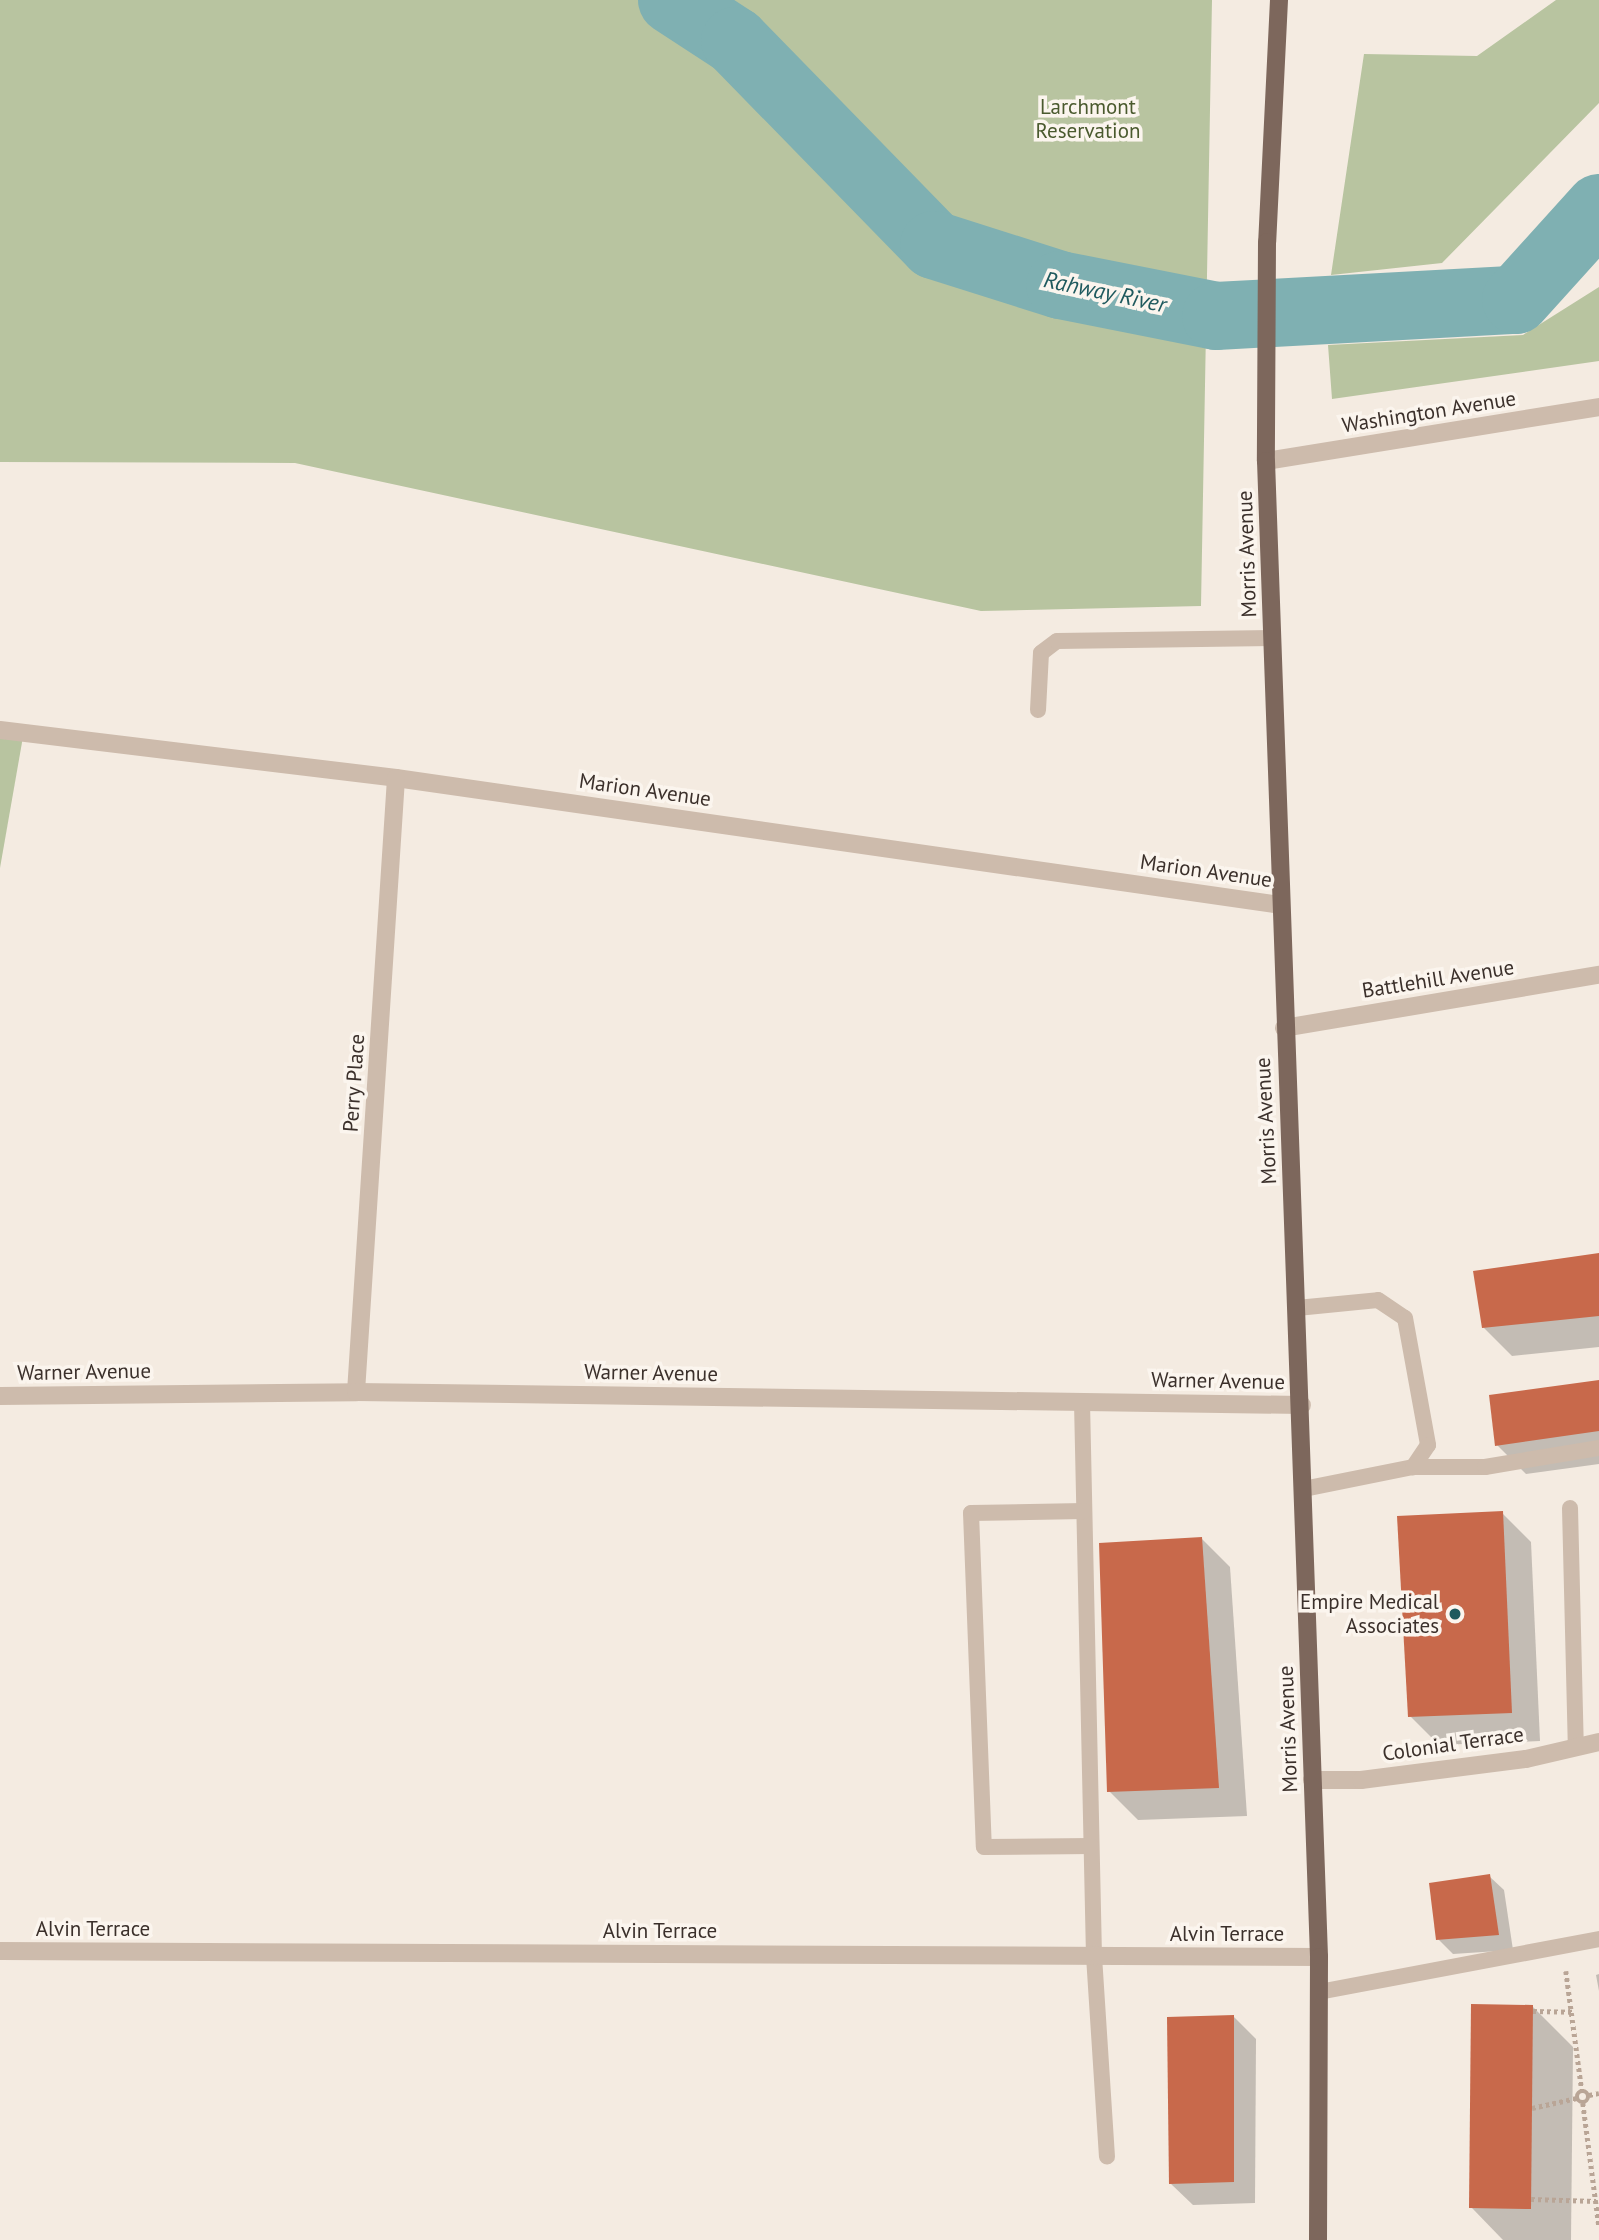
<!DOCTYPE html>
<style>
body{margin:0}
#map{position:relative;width:1599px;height:2240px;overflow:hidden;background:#f4ebe1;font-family:"PT Sans",sans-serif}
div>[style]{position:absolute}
.green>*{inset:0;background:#b8c4a0}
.shadow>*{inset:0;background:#0003}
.river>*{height:68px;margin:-34px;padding:0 34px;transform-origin:34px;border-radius:34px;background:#7fb0b2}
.building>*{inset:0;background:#c8694b}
.path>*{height:4.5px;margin-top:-2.25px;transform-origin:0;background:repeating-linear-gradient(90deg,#b9a596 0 3.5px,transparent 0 7px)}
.path>.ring{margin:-2.25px;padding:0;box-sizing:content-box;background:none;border:4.5px solid #b9a596;border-radius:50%}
.lane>*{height:16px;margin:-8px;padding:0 8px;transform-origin:8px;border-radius:8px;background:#cdbbac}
.street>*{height:18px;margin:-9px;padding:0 9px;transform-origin:9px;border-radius:9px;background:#cdbbac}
.primary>*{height:18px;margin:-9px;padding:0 9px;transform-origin:9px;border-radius:9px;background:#7d675c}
.dots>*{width:19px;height:19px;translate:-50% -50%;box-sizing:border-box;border:4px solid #fbf5ee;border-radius:50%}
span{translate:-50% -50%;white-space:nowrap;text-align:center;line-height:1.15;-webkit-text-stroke:7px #fbf5ee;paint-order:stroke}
.park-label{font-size:21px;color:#4a5a2e}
.street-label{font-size:21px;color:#3b302b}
.poi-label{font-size:21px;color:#3b302b}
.right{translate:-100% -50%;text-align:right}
.water-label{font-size:23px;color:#1f5a5e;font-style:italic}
</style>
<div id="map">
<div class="green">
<i style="clip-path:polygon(0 0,1212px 0,1201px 606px,981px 611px,295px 463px,0 462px)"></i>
<i style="clip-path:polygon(1556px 0,1599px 0,1599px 103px,1442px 263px,1331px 275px,1364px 54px,1477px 56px)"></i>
<i style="clip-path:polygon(1599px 287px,1599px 361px,1332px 399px,1328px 345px,1523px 335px)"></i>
<i style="clip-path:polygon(0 728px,24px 731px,0 868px)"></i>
</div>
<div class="shadow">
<i style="clip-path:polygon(1599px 1255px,1599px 1347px,1512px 1356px,1483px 1327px)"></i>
<i style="clip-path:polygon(1599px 1382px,1599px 1464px,1526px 1474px,1497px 1445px)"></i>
<i style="clip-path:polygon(1502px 1513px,1531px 1542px,1540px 1741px,1439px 1745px,1410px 1716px)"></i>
<i style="clip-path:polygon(1201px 1538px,1230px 1567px,1247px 1816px,1138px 1820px,1109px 1791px)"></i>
<i style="clip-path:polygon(1489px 1876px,1504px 1890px,1513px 1950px,1453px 1954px,1438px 1939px)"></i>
<i style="clip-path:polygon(1599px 1974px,1599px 1991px,1596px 1975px)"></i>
<i style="clip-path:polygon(1532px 2006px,1573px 2047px,1571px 2240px,1503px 2240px,1471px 2207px)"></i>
<i style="clip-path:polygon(1234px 2017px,1256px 2039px,1255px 2203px,1193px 2205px,1170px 2183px)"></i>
</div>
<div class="river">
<i style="left:672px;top:0;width:75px;rotate:33.1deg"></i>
<i style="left:735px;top:41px;width:285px;rotate:45.7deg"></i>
<i style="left:934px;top:245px;width:132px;rotate:17.6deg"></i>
<i style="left:1060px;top:285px;width:159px;rotate:11.2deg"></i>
<i style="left:1216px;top:316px;width:300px;rotate:-3.1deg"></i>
<i style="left:1516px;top:300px;width:124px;rotate:-47.9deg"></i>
</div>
<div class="building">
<i style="clip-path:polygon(1599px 1253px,1599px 1316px,1482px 1328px,1473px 1271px)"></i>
<i style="clip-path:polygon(1599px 1380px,1599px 1431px,1495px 1446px,1489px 1395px)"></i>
<i style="clip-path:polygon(1503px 1511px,1512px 1713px,1408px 1717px,1397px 1516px)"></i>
<i style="clip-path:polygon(1202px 1537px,1219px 1788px,1107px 1792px,1099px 1543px)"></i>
<i style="clip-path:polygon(1490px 1874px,1499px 1935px,1436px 1940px,1429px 1883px)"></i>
<i style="clip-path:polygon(1471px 2004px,1533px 2005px,1531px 2209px,1469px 2208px)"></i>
<i style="clip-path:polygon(1234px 2015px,1234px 2182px,1169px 2184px,1167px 2017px)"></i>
</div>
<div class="path">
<i style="left:1566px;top:1971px;width:121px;rotate:82.4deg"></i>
<i style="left:1533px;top:2011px;width:39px;rotate:1deg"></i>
<i class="ring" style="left:1577px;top:2091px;width:7.5px;height:7.5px"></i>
<i style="left:1589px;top:2095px;width:10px;rotate:-11deg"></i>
<i style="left:1583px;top:2103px;width:124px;rotate:82.6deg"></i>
<i style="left:1532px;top:2108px;width:46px;rotate:-12.5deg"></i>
<i style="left:1531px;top:2199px;width:65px;rotate:1.8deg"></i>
</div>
<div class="lane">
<i style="left:1038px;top:710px;width:57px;rotate:-87deg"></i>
<i style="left:1041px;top:653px;width:20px;rotate:-37deg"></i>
<i style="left:1057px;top:641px;width:215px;rotate:-0.8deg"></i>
<i style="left:1297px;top:1308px;width:81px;rotate:-5.6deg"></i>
<i style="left:1378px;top:1300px;width:32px;rotate:34deg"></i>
<i style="left:1405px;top:1318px;width:129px;rotate:79.7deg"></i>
<i style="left:1428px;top:1445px;width:27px;rotate:124deg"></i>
<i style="left:1413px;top:1467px;width:111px;rotate:168.6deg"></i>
<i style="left:1082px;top:1402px;width:554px;rotate:88.76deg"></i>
<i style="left:1094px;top:1956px;width:201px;rotate:86.3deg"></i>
<i style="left:1413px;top:1467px;width:72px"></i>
<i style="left:1485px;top:1467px;width:116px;rotate:-9.5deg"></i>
<i style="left:1570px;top:1508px;width:239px;rotate:88.6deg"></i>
<i style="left:1084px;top:1511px;width:113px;rotate:179deg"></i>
<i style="left:971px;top:1513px;width:334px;rotate:87.8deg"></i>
<i style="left:984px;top:1847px;width:107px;rotate:-0.5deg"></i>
<i style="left:1319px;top:1992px;width:285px;rotate:-10.7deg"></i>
</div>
<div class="street">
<i style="left:1266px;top:461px;width:337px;rotate:-9.2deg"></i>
<i style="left:0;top:730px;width:399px;rotate:6.9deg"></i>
<i style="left:396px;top:778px;width:894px;rotate:8.17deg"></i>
<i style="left:1284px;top:1028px;width:319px;rotate:-9.6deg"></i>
<i style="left:356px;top:1392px;width:615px;rotate:-86.27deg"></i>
<i style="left:0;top:1396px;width:356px;rotate:-0.6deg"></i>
<i style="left:356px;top:1392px;width:946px;rotate:0.79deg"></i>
<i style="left:1312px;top:1780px;width:49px"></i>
<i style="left:1361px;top:1780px;width:166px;rotate:-7.3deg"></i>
<i style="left:1526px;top:1759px;width:75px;rotate:-13.1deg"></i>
<i style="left:0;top:1951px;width:1319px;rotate:0.26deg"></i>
</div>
<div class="primary">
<i style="left:1279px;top:0;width:242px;rotate:92.8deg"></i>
<i style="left:1267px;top:242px;width:219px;rotate:90.3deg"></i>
<i style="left:1266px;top:461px;width:1497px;rotate:87.97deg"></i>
<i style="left:1319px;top:1957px;width:283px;rotate:90.2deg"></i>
</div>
<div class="dots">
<i style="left:1455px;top:1614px;background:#1f5a5e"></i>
</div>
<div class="park-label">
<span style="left:1088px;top:119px">Larchmont<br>Reservation</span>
</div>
<div class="street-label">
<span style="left:1429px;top:412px;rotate:-9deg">Washington Avenue</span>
<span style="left:1247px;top:554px;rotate:-92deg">Morris Avenue</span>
<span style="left:645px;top:790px;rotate:8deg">Marion Avenue</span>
<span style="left:1206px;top:871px;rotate:8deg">Marion Avenue</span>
<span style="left:1438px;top:979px;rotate:-9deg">Battlehill Avenue</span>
<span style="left:354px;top:1083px;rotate:-86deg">Perry Place</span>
<span style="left:1266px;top:1121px;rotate:-93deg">Morris Avenue</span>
<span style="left:84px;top:1372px;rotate:-1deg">Warner Avenue</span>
<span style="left:651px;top:1373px;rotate:1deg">Warner Avenue</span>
<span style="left:1218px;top:1381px;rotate:1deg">Warner Avenue</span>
<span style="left:1288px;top:1729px;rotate:-92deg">Morris Avenue</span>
<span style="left:1453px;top:1744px;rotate:-8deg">Colonial Terrace</span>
<span style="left:93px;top:1929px">Alvin Terrace</span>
<span style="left:660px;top:1931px">Alvin Terrace</span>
<span style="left:1227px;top:1934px">Alvin Terrace</span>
</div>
<div class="poi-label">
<span class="right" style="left:1439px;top:1614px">Empire Medical<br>Associates</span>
</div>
<div class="water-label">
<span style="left:1105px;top:292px;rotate:12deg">Rahway River</span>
</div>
</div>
